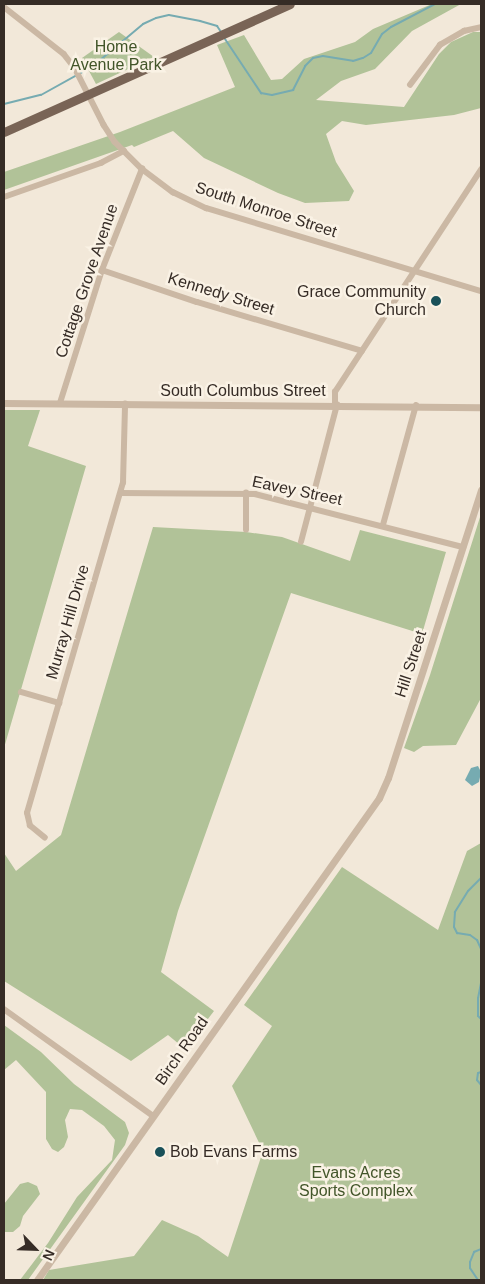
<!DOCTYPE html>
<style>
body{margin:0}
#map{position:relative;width:485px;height:1284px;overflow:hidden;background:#f2e8d9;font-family:Arial,sans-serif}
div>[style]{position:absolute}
.green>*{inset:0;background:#b1c298}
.water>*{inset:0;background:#76abb1}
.stream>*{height:2px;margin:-1px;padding:0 1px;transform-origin:1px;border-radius:1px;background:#76abb1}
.minor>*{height:5.5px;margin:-2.75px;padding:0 2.75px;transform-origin:2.75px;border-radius:2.75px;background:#cbb8a4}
.tertiary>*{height:7px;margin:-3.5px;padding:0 3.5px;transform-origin:3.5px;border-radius:3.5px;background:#cbb8a4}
.primary>*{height:9px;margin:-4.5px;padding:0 4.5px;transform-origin:4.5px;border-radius:4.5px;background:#796456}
.dots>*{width:14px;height:14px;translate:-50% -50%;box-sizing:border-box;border:2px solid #faf2e5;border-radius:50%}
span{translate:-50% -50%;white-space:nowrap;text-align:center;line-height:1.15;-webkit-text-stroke:5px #faf2e5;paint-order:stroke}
.park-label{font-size:16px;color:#425529}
.street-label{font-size:16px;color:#362c26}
.poi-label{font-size:16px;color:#362c26}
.right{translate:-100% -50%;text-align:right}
.left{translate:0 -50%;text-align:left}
.frame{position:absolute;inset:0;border:5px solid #362c26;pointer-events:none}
.north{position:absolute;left:10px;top:1224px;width:50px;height:50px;-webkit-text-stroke:4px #faf2e5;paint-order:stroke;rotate:114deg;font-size:14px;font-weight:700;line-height:20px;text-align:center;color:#362c26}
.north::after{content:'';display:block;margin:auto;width:18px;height:22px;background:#362c26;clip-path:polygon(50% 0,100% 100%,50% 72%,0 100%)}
</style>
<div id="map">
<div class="green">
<i style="clip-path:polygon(432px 4px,461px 4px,412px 31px,375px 69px,341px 81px,316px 100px,404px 107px,439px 54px,451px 42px,473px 32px,481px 32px,481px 108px,454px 115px,366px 125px,342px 121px,326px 134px,336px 162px,354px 191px,349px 201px,305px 203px,278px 193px,204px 158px,173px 131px,134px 147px,132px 145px,4px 190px,4px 172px,120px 132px,235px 87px,217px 45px,244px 35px,271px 80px,282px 79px,304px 59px,355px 42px,373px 29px)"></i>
<i style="clip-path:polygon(119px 32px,154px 57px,96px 84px,82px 58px)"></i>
<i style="clip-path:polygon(4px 410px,40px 410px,28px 446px,86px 466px,4px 748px)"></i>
<i style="clip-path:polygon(481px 514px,481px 698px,456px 745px,423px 746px,414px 752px,404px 748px,430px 675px)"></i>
<i style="clip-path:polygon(153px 527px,246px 532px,282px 537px,350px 561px,360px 530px,446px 552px,422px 634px,291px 593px,178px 911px,161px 972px,214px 1011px,185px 1049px,168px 1035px,131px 1061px,4px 981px,4px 853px,16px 871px,61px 835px)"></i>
<i style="clip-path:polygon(481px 843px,481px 1280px,43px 1280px,49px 1270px,134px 1256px,162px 1220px,198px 1236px,228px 1257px,263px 1151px,232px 1086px,272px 1026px,244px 1005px,342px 867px,438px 930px,467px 851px)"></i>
<i style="clip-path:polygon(4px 1025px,41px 1052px,74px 1084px,125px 1122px,129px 1133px,125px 1145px,28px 1280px,20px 1280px,48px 1243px,77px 1197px,112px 1160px,115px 1140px,104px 1126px,82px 1110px,70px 1109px,65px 1120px,68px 1137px,64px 1147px,58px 1152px,52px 1149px,46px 1139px,46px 1092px,16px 1060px,4px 1070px)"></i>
<i style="clip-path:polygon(28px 1182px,37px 1186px,40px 1194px,23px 1216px,20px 1226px,13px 1232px,5px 1232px,4px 1204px,20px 1184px)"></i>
</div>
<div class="water">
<i style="clip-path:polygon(478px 766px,481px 772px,479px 782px,472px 786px,465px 780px,471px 768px)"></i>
</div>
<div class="stream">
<i style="left:223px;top:36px;width:69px;rotate:56.3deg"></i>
<i style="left:261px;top:93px;width:11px;rotate:10deg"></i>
<i style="left:272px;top:95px;width:22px;rotate:-13deg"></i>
<i style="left:293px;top:90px;width:27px;rotate:-63deg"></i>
<i style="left:305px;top:66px;width:11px;rotate:-45deg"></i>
<i style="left:313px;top:58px;width:10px;rotate:-11deg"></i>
<i style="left:323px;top:56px;width:30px;rotate:9deg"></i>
<i style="left:353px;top:61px;width:10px;rotate:-17deg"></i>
<i style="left:363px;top:58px;width:9px;rotate:-32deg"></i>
<i style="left:371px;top:53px;width:22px;rotate:-60deg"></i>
<i style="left:382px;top:34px;width:11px;rotate:-38deg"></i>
<i style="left:391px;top:27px;width:50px;rotate:-27.6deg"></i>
<i style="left:4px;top:104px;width:38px;rotate:-14deg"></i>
<i style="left:41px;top:95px;width:60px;rotate:-29.1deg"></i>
<i style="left:93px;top:66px;width:65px;rotate:-40deg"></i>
<i style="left:143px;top:24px;width:14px;rotate:-25deg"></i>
<i style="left:156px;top:18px;width:13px;rotate:-13deg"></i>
<i style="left:169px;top:15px;width:32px;rotate:11deg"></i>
<i style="left:200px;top:21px;width:18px;rotate:16deg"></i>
<i style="left:217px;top:26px;width:7px;rotate:56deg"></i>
<i style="left:481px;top:878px;width:18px;rotate:135deg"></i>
<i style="left:468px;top:891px;width:25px;rotate:122deg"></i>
<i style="left:455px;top:912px;width:15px;rotate:94deg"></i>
<i style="left:454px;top:927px;width:7px;rotate:63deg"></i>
<i style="left:457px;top:933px;width:13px;rotate:9deg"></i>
<i style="left:470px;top:935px;width:9px;rotate:36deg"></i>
<i style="left:477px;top:940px;width:10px;rotate:66deg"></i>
<i style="left:481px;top:983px;width:15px;rotate:101deg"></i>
<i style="left:478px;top:998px;width:18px;rotate:90deg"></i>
<i style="left:478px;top:1016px;width:4px;rotate:45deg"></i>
<i style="left:481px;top:1072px;width:3px;rotate:162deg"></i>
<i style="left:478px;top:1073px;width:7px;rotate:98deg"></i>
<i style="left:477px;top:1080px;width:6px;rotate:51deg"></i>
<i style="left:478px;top:1280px;width:14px;rotate:-124deg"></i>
<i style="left:470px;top:1268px;width:6px;rotate:-90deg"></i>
<i style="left:470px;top:1262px;width:11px;rotate:-68deg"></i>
<i style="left:474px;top:1252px;width:8px;rotate:-23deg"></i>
</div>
<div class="minor">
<i style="left:4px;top:7px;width:76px;rotate:38.1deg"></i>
<i style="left:64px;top:54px;width:18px;rotate:52deg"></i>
<i style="left:75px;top:68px;width:64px;rotate:63deg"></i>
<i style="left:104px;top:125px;width:20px;rotate:57deg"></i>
<i style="left:115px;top:142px;width:38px;rotate:45deg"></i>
<i style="left:142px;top:169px;width:39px;rotate:37deg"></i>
<i style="left:173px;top:192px;width:37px;rotate:26deg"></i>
<i style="left:206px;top:208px;width:287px;rotate:16.8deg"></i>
<i style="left:410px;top:85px;width:50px;rotate:-53.1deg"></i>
<i style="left:440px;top:45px;width:28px;rotate:-30deg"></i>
<i style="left:464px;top:31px;width:17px;rotate:-13deg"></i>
<i style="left:4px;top:197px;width:103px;rotate:-19.3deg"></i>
<i style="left:101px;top:163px;width:26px;rotate:-28deg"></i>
<i style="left:102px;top:270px;width:100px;rotate:18.6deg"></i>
<i style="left:197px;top:302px;width:172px;rotate:16.5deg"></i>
<i style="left:60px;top:403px;width:139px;rotate:-72.5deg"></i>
<i style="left:102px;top:270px;width:109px;rotate:-68.4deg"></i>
<i style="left:335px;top:405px;width:13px;rotate:-90deg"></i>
<i style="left:335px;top:392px;width:266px;rotate:-56.7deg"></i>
<i style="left:121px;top:493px;width:134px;rotate:0.4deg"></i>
<i style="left:255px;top:494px;width:215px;rotate:14.3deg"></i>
<i style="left:383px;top:525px;width:124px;rotate:-74.6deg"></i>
<i style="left:246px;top:530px;width:37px;rotate:-90deg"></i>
<i style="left:301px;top:542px;width:142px;rotate:-75.3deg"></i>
<i style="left:21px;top:692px;width:40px;rotate:16deg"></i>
<i style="left:45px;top:838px;width:19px;rotate:-141deg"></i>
<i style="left:30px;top:826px;width:13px;rotate:-103deg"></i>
<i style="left:27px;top:813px;width:344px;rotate:-73.8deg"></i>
<i style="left:123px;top:483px;width:79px;rotate:-88.5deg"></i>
<i style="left:4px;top:1009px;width:182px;rotate:35.6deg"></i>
</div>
<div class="tertiary">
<i style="left:4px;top:403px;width:477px;rotate:0.5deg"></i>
<i style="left:37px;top:1280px;width:591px;rotate:-54.64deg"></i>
<i style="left:379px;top:798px;width:22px;rotate:-66deg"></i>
<i style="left:388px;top:778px;width:303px;rotate:-72.1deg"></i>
</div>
<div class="primary">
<i style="left:4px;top:132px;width:313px;rotate:-24.1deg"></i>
</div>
<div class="dots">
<i style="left:436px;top:301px;background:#1a5159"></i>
<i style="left:160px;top:1152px;background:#1a5159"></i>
</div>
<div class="park-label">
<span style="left:116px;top:56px">Home<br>Avenue Park</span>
<span style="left:356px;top:1182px">Evans Acres<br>Sports Complex</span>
</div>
<div class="street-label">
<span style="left:266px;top:210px;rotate:18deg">South Monroe Street</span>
<span style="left:87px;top:281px;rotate:-71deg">Cottage Grove Avenue</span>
<span style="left:221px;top:294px;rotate:17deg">Kennedy Street</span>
<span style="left:243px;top:391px">South Columbus Street</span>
<span style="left:297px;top:491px;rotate:12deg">Eavey Street</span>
<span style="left:68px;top:622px;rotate:-74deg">Murray Hill Drive</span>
<span style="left:411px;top:664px;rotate:-72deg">Hill Street</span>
<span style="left:182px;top:1051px;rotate:-55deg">Birch Road</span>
</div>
<div class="poi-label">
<span class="right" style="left:426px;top:301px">Grace Community<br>Church</span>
<span class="left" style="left:170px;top:1152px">Bob Evans Farms</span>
</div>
<div class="frame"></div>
<div class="north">N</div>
</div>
